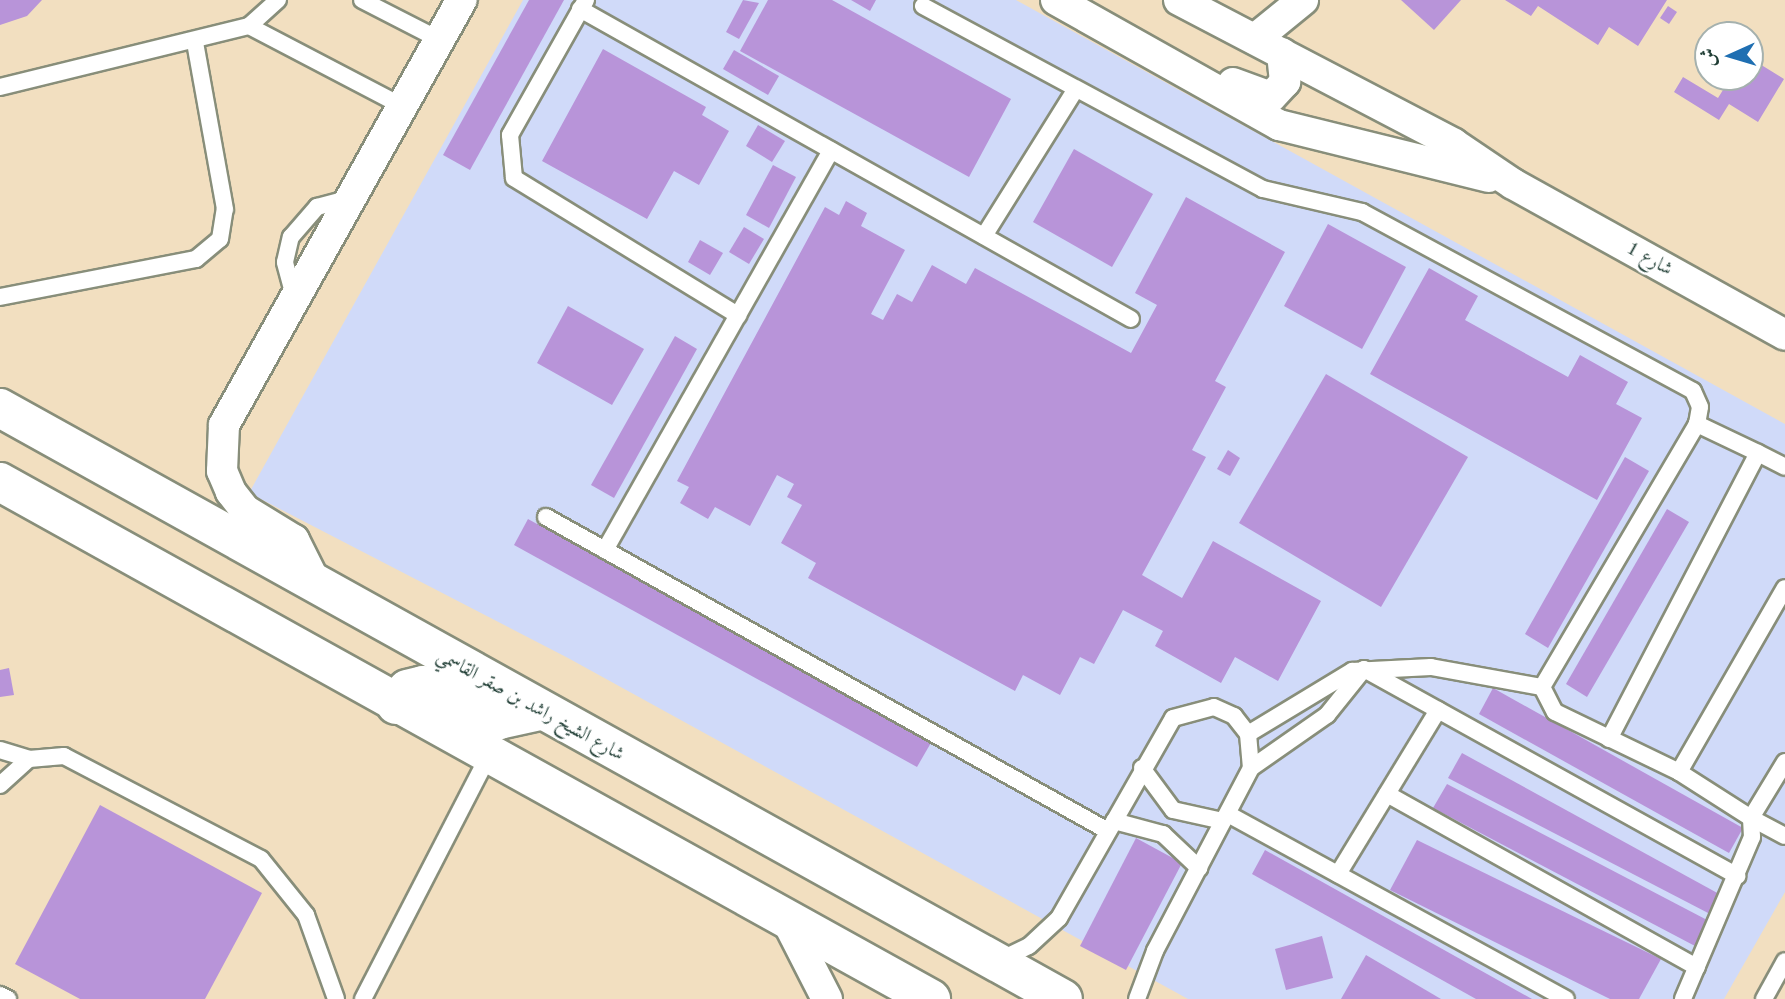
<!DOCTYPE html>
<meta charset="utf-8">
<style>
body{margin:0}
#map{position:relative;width:1785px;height:999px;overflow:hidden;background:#f2dfc0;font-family:"Old Standard TT",Amiri,serif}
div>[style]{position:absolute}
.built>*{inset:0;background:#d0daf9}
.building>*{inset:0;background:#b894d9}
.roads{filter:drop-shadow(2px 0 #888e7a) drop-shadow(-2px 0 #888e7a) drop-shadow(0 2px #888e7a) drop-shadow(0 -2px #888e7a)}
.service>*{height:16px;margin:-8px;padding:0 8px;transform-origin:8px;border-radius:8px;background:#fff}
.minor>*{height:30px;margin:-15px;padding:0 15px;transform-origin:15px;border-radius:15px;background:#fff}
.secondary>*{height:38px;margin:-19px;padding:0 19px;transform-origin:19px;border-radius:19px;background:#fff}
span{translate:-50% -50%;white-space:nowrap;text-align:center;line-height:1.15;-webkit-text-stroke:5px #fff;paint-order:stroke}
.street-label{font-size:19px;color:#1f3d34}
.north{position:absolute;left:1694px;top:21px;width:70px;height:70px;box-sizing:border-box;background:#fff;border:2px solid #a5b1ae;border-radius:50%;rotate:266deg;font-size:19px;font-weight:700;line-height:28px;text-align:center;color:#1f3d34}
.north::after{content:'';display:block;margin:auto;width:24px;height:32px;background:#1f6fb2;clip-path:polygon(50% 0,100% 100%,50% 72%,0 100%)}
</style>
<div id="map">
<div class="built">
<i style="clip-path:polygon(523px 0,1016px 0,1785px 424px,1785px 892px,1724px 999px,1188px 999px,568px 658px,249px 493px)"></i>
</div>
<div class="building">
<i style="clip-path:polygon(0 0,42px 0,27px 16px,0 25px)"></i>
<i style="clip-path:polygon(529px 0,564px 0,470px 170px,443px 155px)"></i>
<i style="clip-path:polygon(743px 0,759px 3px,739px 39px,726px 32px)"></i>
<i style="clip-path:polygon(768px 0,832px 0,1011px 99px,969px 177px,740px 51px)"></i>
<i style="clip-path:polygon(851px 0,876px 0,870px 11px)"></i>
<i style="clip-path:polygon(1401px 0,1461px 0,1434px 30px)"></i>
<i style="clip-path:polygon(1505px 0,1667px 0,1638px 46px,1609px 27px,1598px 45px,1538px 6px,1531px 16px)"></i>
<i style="clip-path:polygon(1668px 6px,1677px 12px,1669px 24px,1660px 18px)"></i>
<i style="clip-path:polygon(603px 49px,706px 107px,702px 115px,729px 131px,699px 185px,674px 171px,647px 219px,542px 161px)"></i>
<i style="clip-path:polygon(734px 50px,779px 76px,768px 95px,723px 69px)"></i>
<i style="clip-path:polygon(1750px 58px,1784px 79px,1758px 122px,1729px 104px,1719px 120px,1674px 92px,1683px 77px,1718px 98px,1731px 77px,1750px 77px)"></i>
<i style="clip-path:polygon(758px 125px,785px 141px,772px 162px,746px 146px)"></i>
<i style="clip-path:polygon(1074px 149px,1153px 194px,1112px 267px,1033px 222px)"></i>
<i style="clip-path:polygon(773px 165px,796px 177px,769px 228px,746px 215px)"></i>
<i style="clip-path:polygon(1186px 197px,1285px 252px,1215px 381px,1226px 387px,1192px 450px,1206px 457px,1142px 575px,1182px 598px,1213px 541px,1321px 601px,1278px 681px,1235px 657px,1221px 683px,1155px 646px,1163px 631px,1123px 610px,1094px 664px,1080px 657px,1060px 695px,1023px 675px,1015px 691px,808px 578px,816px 563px,781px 543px,802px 505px,787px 497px,794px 484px,777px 475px,750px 526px,715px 507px,708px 519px,680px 503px,689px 487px,677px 481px,825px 207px,839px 215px,846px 201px,867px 213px,861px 226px,905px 250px,871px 314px,883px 320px,897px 294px,912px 302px,932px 265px,966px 284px,975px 268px,1131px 353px,1157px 305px,1135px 293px)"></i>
<i style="clip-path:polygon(1328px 224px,1406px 267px,1362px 349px,1284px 306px)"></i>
<i style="clip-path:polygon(744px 227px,764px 239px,749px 264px,729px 252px)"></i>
<i style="clip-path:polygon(700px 240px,723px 253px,710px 275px,688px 262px)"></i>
<i style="clip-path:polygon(1429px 268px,1478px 296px,1465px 320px,1568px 377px,1580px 355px,1628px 382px,1616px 404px,1642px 418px,1597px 500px,1370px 374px)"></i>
<i style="clip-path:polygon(568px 306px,644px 349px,612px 405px,537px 363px)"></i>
<i style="clip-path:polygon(675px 336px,697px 349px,614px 498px,591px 485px)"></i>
<i style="clip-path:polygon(1326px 374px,1468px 457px,1381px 607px,1239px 523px)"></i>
<i style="clip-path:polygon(1228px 450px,1240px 458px,1230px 476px,1217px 469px)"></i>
<i style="clip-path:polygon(1625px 457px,1649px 471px,1548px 648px,1525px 634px)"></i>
<i style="clip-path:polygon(1667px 509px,1689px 522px,1587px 697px,1566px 684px)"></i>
<i style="clip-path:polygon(528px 519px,932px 741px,917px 767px,514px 545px)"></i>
<i style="clip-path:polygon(9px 668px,14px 695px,0 697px,0 670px)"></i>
<i style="clip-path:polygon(1493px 688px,1743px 828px,1729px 853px,1479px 714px)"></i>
<i style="clip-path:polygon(1462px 753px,1721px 895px,1710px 914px,1448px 778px)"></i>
<i style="clip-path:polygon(1447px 784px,1709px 921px,1695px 946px,1433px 808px)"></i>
<i style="clip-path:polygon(100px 805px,262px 893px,205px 999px,80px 999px,15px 964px)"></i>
<i style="clip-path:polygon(1136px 838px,1182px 863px,1126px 970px,1080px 946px)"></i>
<i style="clip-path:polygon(1417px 840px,1661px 959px,1639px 999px,1610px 999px,1390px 890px)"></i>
<i style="clip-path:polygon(1265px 850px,1532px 999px,1476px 999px,1252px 874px)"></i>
<i style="clip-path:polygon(1322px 936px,1333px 978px,1286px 990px,1275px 949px)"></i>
<i style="clip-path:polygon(1366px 955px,1441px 999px,1341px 999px)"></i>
</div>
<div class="roads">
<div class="service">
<i style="left:362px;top:0;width:88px;rotate:27.1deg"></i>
<i style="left:586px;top:0;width:155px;rotate:119.4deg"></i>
<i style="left:510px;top:135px;width:43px;rotate:84.7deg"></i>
<i style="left:514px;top:178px;width:263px;rotate:31.5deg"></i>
<i style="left:923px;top:6px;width:386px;rotate:28.3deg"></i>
<i style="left:1263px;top:189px;width:102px;rotate:13.1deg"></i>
<i style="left:1362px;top:212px;width:376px;rotate:28.4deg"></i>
<i style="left:1693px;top:391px;width:17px;rotate:66deg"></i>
<i style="left:1700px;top:407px;width:17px;rotate:100deg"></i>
<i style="left:1697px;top:424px;width:305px;rotate:120.5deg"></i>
<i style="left:1542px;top:687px;width:28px;rotate:63deg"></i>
<i style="left:1555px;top:712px;width:138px;rotate:25.8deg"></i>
<i style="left:1679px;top:772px;width:85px;rotate:32.6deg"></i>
<i style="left:1751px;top:818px;width:19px;rotate:87deg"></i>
<i style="left:1752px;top:837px;width:176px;rotate:113.1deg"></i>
<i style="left:580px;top:9px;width:632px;rotate:29.36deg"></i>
<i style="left:249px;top:26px;width:177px;rotate:27.6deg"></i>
<i style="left:0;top:87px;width:256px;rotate:-13.8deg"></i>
<i style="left:249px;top:26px;width:39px;rotate:-42deg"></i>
<i style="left:984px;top:236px;width:173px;rotate:-58deg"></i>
<i style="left:0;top:297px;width:200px;rotate:-11deg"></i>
<i style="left:196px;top:259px;width:31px;rotate:-40deg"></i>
<i style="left:220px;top:239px;width:30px;rotate:-81deg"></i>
<i style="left:225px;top:209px;width:170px;rotate:-100.2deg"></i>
<i style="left:295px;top:300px;width:39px;rotate:-105deg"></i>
<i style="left:285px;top:262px;width:26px;rotate:-77deg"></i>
<i style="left:291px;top:237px;width:40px;rotate:-49deg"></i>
<i style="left:317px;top:207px;width:38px;rotate:-15deg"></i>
<i style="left:1758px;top:453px;width:30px;rotate:27deg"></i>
<i style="left:546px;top:517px;width:644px;rotate:29.19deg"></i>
<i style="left:605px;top:550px;width:459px;rotate:-60.5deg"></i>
<i style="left:1364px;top:669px;width:427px;rotate:29deg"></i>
<i style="left:1248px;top:734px;width:122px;rotate:-31.2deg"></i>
<i style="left:1352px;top:671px;width:79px;rotate:-2.9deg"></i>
<i style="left:1431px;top:667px;width:113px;rotate:10.2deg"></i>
<i style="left:1609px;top:739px;width:322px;rotate:-62.5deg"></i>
<i style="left:1758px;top:453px;width:68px;rotate:-154.6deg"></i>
<i style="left:0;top:750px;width:30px;rotate:17deg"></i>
<i style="left:1785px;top:762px;width:66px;rotate:121.3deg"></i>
<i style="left:1751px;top:818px;width:38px;rotate:28deg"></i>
<i style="left:1142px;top:768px;width:52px;rotate:53.6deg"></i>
<i style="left:1173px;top:810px;width:51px;rotate:12.4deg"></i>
<i style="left:1251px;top:768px;width:93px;rotate:-34.9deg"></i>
<i style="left:1327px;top:715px;width:59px;rotate:-51.2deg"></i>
<i style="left:1679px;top:772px;width:212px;rotate:-60.1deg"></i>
<i style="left:0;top:785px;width:39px;rotate:-42deg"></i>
<i style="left:29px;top:759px;width:35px;rotate:-5deg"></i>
<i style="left:64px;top:756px;width:222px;rotate:27.6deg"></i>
<i style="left:261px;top:859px;width:72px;rotate:51.2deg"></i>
<i style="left:306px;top:915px;width:89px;rotate:70.3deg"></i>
<i style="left:1387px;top:794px;width:355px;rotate:29.2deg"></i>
<i style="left:1228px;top:814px;width:385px;rotate:28.7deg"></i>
<i style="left:1114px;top:821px;width:51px;rotate:14.9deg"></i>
<i style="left:1163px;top:834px;width:50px;rotate:43.4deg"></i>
<i style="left:1338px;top:874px;width:192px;rotate:-58.6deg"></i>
<i style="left:998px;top:961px;width:34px;rotate:-26deg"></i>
<i style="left:1029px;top:946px;width:41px;rotate:-43deg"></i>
<i style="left:1059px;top:918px;width:230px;rotate:-60.3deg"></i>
<i style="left:1173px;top:718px;width:42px;rotate:-15deg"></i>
<i style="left:1214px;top:707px;width:22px;rotate:24deg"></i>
<i style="left:1234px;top:716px;width:23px;rotate:52deg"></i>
<i style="left:1248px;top:734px;width:34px;rotate:85deg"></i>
<i style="left:1251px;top:768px;width:207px;rotate:117.7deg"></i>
<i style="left:1155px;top:951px;width:51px;rotate:110.6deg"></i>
<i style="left:0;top:995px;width:9px;rotate:27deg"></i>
<i style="left:363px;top:999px;width:275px;rotate:-62.7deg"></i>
<i style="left:1764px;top:999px;width:43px;rotate:-61.1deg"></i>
</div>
<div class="minor">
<i style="left:1056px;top:0;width:256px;rotate:29.3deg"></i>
<i style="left:1279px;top:125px;width:216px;rotate:13.9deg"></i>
<i style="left:1179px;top:0;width:310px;rotate:27.6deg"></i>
<i style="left:1454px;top:144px;width:71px;rotate:34.1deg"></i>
<i style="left:1513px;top:184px;width:311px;rotate:29deg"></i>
<i style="left:1255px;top:39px;width:62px;rotate:-39.1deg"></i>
<i style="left:1233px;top:83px;width:40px;rotate:20.2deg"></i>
<i style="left:1271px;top:97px;width:21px;rotate:-47deg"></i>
<i style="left:1285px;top:82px;width:29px;rotate:-96deg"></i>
<i style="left:318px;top:588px;width:54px;rotate:-116.6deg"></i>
<i style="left:294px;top:540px;width:57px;rotate:-148.5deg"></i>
<i style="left:245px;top:510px;width:23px;rotate:-128deg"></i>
<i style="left:231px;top:492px;width:23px;rotate:-113deg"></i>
<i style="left:222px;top:471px;width:46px;rotate:-87.5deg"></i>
<i style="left:224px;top:425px;width:487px;rotate:-60.8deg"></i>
<i style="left:785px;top:917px;width:92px;rotate:62.9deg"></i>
</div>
<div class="secondary">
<i style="left:0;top:408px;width:1216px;rotate:29.07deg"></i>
<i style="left:0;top:482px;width:1065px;rotate:29.04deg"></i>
<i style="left:396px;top:705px;width:19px;rotate:-55deg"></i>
<i style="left:407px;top:689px;width:16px;rotate:-14deg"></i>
<i style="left:423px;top:685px;width:84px;rotate:24.7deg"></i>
<i style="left:499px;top:720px;width:42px;rotate:-12.4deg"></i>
</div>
</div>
<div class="street-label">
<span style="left:1649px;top:260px;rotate:29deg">شارع 1</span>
<span style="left:530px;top:706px;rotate:29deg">شارع الشيخ راشد بن صقر القاسمي</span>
</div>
<div class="north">ش</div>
</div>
